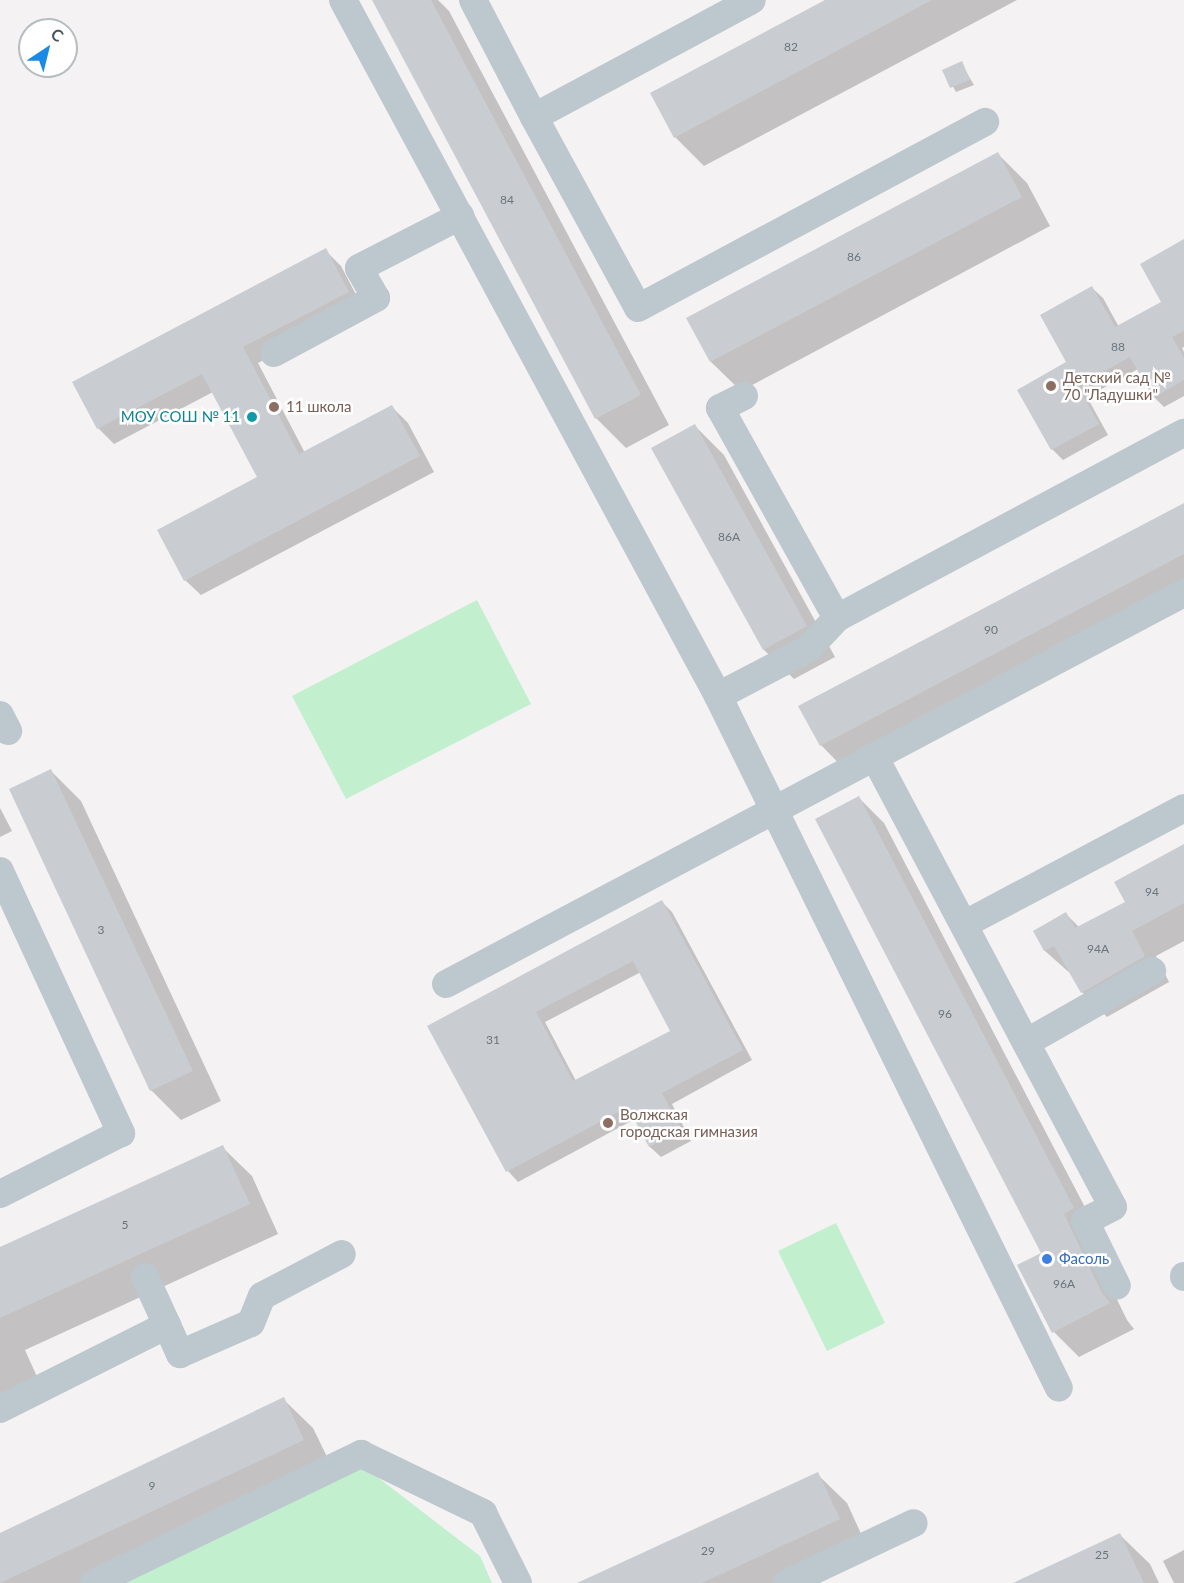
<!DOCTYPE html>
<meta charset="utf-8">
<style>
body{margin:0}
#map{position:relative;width:1184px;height:1583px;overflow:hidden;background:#f4f2f2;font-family:Lato,sans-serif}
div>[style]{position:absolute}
.green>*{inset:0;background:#c2f0ce}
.shadow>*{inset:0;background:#0003}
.building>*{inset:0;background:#c9cdd1}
.minor>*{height:28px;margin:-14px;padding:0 14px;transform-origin:14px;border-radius:14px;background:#bdc8ce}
.dots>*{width:16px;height:16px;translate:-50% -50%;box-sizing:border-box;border:3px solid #fff;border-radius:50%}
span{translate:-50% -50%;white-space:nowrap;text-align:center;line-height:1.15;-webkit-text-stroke:5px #fff;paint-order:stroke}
.number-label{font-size:12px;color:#69747c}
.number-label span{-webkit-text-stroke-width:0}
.education-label{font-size:15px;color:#785e54}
.left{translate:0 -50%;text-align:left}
.culture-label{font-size:15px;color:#0d838f}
.right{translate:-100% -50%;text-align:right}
.shop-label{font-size:15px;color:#366cbe}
.north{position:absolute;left:18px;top:18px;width:60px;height:60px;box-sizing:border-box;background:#fff;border:2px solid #b6bcbf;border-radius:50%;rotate:35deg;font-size:16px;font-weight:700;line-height:24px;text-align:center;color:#49575f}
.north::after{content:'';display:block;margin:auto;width:21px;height:27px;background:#1a8ae5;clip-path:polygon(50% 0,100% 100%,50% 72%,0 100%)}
</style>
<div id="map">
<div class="green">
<i style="clip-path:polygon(477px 600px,531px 704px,346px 799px,292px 696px)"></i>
<i style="clip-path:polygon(836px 1223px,885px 1323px,827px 1351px,778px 1251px)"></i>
<i style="clip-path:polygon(363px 1466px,480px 1556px,492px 1583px,122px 1583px)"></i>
</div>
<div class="shadow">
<i style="clip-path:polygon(385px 0,438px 0,449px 11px,669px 425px,626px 448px,596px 418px)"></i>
<i style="clip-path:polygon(828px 0,1017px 0,704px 166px,675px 137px)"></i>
<i style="clip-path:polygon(961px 63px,974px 85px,956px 92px,944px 71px)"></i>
<i style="clip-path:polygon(998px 154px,1027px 183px,1050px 226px,741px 391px,711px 362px,688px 318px)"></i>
<i style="clip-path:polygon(1184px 240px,1184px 347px,1182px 348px,1184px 352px,1184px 396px,1164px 407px,1154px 397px,1138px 369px,1087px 397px,1108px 435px,1063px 460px,1052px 449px,1019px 390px,1068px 362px,1092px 288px,1103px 298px,1119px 327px,1163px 303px)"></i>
<i style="clip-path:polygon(325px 250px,341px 266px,363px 308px,258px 363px,305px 453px,392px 407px,408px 423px,434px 472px,201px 595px,185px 580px,259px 478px,213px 392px,114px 444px,98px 428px)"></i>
<i style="clip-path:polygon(695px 426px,724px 455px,835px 657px,794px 679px,764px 650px,653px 448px)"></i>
<i style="clip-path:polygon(1184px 504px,1184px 599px,850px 775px,821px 745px)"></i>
<i style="clip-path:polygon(51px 771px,81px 801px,221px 1101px,181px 1120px,151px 1090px)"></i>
<i style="clip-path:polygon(859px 798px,884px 823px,1099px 1234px,1088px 1240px,1127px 1320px,1134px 1329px,1079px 1357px,1054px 1332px,1043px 1254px)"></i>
<i style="clip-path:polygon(0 808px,12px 831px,0 837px)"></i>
<i style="clip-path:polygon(1184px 846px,1184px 941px,1156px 956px,1169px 982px,1107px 1017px,1082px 992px,1072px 975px,1045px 951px,1035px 932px,1066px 914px,1079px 927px,1127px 903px)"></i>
<i style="clip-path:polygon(evenodd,662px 902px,672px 912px,752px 1060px,672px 1104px,691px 1141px,661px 1157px,650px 1147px,635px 1119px,518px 1182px,508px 1171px,430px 1027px,662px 902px,641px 972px,672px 1032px,576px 1081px,545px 1022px,641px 972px)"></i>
<i style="clip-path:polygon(222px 1147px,252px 1176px,278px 1234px,25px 1350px,43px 1390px,0 1410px,0 1248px)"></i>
<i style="clip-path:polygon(283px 1399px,313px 1428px,333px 1469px,96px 1583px,0 1583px,0 1534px)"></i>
<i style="clip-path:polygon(817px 1474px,847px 1503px,868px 1549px,795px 1583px,580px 1583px)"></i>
<i style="clip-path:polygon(1120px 1535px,1150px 1564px,1159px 1583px,1016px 1583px)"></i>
<i style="clip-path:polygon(1184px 1550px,1184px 1583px,1174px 1583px,1163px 1561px)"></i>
</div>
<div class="building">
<i style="clip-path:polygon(372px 0,431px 0,641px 395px,595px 419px)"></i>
<i style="clip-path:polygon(825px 0,932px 0,674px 138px,650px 93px)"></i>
<i style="clip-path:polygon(962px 61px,970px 80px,950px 88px,942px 70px)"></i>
<i style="clip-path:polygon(998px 152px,1022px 197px,710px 362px,686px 318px)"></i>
<i style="clip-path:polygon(1184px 239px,1184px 331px,1172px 337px,1184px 358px,1184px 380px,1153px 398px,1130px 357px,1078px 386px,1099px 424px,1051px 450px,1017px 390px,1066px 362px,1040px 315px,1092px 286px,1115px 327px,1161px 302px,1140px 264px)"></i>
<i style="clip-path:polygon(326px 248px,349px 292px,243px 347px,299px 454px,392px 405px,420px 456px,184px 581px,157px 530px,257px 477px,202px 374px,97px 429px,72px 382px)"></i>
<i style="clip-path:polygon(695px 424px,807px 626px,763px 650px,651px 448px)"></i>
<i style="clip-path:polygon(1184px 503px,1184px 554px,820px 746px,798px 706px)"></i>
<i style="clip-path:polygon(51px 769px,193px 1071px,150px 1091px,9px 789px)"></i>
<i style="clip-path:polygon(859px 796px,1074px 1208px,1064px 1214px,1102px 1293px,1110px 1303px,1052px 1333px,1017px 1265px,1041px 1253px,815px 819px)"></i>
<i style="clip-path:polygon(1184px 844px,1184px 903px,1132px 931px,1145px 956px,1081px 993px,1054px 946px,1044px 951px,1033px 931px,1066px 912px,1075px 928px,1125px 902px,1114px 882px)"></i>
<i style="clip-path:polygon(evenodd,662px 900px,743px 1050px,662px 1093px,682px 1130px,649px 1147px,628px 1107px,506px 1172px,427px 1026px,662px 900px,633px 961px,670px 1031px,573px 1081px,536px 1012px,633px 961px)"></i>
<i style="clip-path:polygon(223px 1145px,250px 1204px,0 1318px,0 1247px)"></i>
<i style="clip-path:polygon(284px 1397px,304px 1440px,0 1583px,0 1533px)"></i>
<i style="clip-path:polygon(818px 1472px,840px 1519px,702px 1583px,577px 1583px)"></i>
<i style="clip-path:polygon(1120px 1533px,1144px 1583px,1013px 1583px)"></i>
</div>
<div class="minor">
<i style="left:343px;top:0;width:791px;rotate:61.68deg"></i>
<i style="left:718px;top:696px;width:771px;rotate:63.77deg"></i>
<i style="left:473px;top:0;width:132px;rotate:62.5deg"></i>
<i style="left:534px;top:117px;width:247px;rotate:-28.2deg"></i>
<i style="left:534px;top:117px;width:217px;rotate:61.4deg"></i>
<i style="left:638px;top:308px;width:394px;rotate:-28.2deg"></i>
<i style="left:274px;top:353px;width:116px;rotate:-28.3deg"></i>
<i style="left:376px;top:298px;width:34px;rotate:-120deg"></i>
<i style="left:359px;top:268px;width:114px;rotate:-27.2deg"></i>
<i style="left:744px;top:396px;width:27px;rotate:153deg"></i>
<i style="left:720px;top:408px;width:240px;rotate:60.9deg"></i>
<i style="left:718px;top:696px;width:102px;rotate:-27.6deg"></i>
<i style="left:808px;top:649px;width:42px;rotate:-46.9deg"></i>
<i style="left:837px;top:618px;width:393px;rotate:-28.1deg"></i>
<i style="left:0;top:715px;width:18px;rotate:63deg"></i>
<i style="left:874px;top:756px;width:510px;rotate:62.08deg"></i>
<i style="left:1113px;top:1207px;width:31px;rotate:153deg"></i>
<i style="left:1085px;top:1221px;width:72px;rotate:63.8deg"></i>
<i style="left:0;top:871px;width:289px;rotate:65.2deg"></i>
<i style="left:121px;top:1133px;width:136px;rotate:153.2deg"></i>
<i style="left:965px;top:924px;width:248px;rotate:-27.9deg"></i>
<i style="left:446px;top:984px;width:835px;rotate:-27.92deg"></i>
<i style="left:1027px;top:1042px;width:144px;rotate:-29.6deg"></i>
<i style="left:1184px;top:1276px;width:1px;rotate:90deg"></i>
<i style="left:145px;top:1277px;width:53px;rotate:65.4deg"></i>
<i style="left:0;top:1409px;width:187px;rotate:-26.7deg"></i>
<i style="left:167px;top:1325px;width:32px;rotate:66deg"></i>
<i style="left:180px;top:1354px;width:77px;rotate:-23.6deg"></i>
<i style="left:251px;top:1323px;width:29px;rotate:-68deg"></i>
<i style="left:262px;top:1296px;width:90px;rotate:-27.7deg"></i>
<i style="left:94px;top:1583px;width:297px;rotate:-25.8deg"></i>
<i style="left:361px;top:1454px;width:136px;rotate:25.8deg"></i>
<i style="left:483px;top:1513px;width:78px;rotate:63.4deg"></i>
<i style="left:787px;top:1583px;width:140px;rotate:-25.3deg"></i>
</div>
<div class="dots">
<i style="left:1051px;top:386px;background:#8d6e63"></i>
<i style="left:274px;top:407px;background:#8d6e63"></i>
<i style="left:252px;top:417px;background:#0f9aa8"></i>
<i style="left:608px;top:1123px;background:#8d6e63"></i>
<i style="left:1047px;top:1259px;background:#3f7fe0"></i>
</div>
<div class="number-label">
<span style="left:791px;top:47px">82</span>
<span style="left:507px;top:200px">84</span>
<span style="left:854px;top:257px">86</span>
<span style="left:1118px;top:347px">88</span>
<span style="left:729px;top:537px">86А</span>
<span style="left:991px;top:630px">90</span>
<span style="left:1152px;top:892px">94</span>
<span style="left:101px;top:930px">3</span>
<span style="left:1098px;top:949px">94А</span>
<span style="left:945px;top:1014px">96</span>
<span style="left:493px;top:1040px">31</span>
<span style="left:125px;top:1225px">5</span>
<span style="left:1064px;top:1284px">96А</span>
<span style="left:152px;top:1486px">9</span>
<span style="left:708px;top:1551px">29</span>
<span style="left:1102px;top:1555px">25</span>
</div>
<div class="education-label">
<span class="left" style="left:1063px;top:386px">Детский сад №<br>70 "Ладушки"</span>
<span class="left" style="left:286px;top:407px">11 школа</span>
<span class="left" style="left:620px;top:1123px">Волжская<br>городская гимназия</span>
</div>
<div class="culture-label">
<span class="right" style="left:240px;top:417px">МОУ СОШ № 11</span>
</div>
<div class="shop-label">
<span class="left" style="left:1059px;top:1259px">Фасоль</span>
</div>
<div class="north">С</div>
</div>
